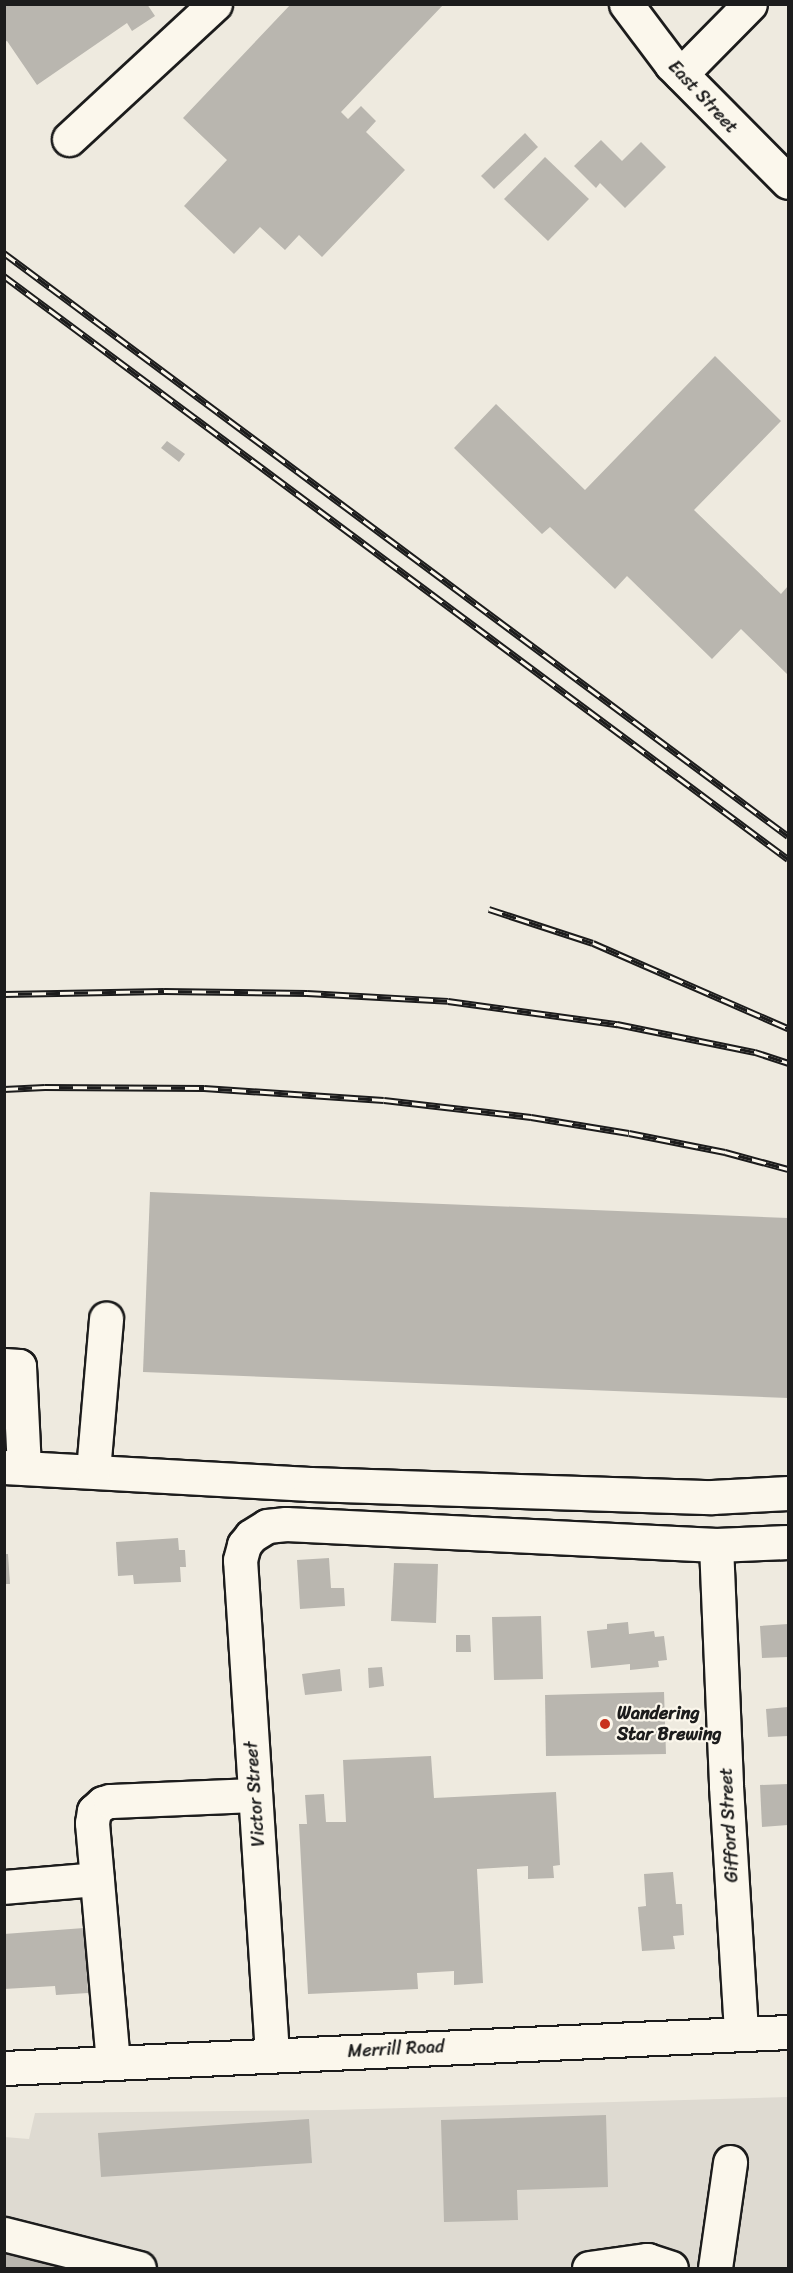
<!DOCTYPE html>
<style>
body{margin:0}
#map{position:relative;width:793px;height:2273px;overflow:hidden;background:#eeeadf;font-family:Sriracha,sans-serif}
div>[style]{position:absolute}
.built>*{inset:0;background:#dedad1}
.building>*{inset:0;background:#b9b6af}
.roads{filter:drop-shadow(2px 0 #1c1c1c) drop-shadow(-2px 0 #1c1c1c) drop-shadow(0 2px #1c1c1c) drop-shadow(0 -2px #1c1c1c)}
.minor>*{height:33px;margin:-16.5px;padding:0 16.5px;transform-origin:16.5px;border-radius:16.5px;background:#fbf7ec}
.highway>*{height:33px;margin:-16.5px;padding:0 16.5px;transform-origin:16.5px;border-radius:16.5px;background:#fbf7ec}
.rail>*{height:7px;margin-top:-3.5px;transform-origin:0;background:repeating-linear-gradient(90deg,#fbf7ec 0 14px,#1c1c1c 0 28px);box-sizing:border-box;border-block:2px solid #1c1c1c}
.dots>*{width:16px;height:16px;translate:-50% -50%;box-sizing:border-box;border:3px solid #fbf7ec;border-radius:50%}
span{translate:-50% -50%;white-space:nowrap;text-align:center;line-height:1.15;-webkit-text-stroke:4.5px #fbf7ec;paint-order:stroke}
.street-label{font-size:18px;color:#1c1c1c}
.poi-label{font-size:18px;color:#1c1c1c;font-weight:700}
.left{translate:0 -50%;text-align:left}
.frame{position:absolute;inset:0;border:6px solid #1c1c1c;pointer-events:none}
</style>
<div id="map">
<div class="built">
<i style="clip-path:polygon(788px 2097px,788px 2268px,5px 2268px,4px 2137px,29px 2139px,35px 2113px,332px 2110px)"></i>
</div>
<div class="building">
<i style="clip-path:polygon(4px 4px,147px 4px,155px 16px,132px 31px,127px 23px,37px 85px,7px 41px,4px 42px)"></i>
<i style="clip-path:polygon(291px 4px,444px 4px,341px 112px,348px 119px,361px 106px,376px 121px,366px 132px,405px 170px,322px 257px,299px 235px,285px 250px,260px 227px,234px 254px,184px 206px,227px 160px,183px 118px)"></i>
<i style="clip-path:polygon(525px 133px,538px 147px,494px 189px,481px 176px)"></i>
<i style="clip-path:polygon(601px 140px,622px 161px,641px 142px,666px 167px,625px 208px,600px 183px,596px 188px,574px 166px)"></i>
<i style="clip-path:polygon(545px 157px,589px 199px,548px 241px,504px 199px)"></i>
<i style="clip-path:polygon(715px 356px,781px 421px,694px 510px,781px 594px,788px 586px,788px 675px,741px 629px,712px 659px,627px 576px,615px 589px,550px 527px,542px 534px,454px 448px,496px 404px,585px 490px)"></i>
<i style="clip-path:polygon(167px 441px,185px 454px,179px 462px,161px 448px)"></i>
<i style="clip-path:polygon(150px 1192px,788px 1218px,788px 1398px,143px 1372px)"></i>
<i style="clip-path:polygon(178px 1538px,179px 1550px,185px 1550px,186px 1567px,180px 1567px,181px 1582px,134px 1584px,133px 1575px,118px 1576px,116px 1542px)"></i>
<i style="clip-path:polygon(4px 1554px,8px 1554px,10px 1584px,4px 1584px)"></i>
<i style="clip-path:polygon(329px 1558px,331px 1588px,344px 1588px,345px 1606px,300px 1609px,297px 1560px)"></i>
<i style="clip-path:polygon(394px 1563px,438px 1564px,436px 1623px,391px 1621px)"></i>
<i style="clip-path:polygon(541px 1616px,543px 1679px,494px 1680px,492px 1617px)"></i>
<i style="clip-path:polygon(628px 1622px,629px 1634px,654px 1631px,655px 1637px,664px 1636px,667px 1660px,658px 1661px,659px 1667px,630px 1670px,630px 1664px,591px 1668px,587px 1631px,607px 1629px,607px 1624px)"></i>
<i style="clip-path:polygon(788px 1624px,788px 1657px,762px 1658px,760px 1626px)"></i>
<i style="clip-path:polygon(456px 1635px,470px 1635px,471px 1652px,456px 1652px)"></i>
<i style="clip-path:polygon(382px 1667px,384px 1686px,369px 1688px,368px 1668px)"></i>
<i style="clip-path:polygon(340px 1669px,342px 1691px,305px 1695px,302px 1674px)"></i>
<i style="clip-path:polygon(664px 1692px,666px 1754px,546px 1756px,545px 1695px)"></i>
<i style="clip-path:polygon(788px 1707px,788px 1736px,768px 1737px,766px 1709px)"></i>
<i style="clip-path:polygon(431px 1756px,434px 1798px,556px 1792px,560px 1865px,553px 1866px,554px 1878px,528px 1879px,528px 1866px,477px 1869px,483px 1983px,454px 1985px,454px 1971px,417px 1973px,418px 1989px,308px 1994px,299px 1824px,307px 1824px,305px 1795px,324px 1794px,326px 1822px,346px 1822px,343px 1760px)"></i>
<i style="clip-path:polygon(788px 1784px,788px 1825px,762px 1827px,760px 1785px)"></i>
<i style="clip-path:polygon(673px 1872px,676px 1904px,682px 1904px,684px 1935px,673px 1936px,675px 1949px,642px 1951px,638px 1907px,646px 1906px,644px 1874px)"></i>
<i style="clip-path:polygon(84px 1928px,88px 1993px,56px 1995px,55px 1986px,4px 1989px,4px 1934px)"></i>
<i style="clip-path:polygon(606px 2115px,608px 2187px,517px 2190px,518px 2220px,444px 2222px,441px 2120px)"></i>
<i style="clip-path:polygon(309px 2119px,312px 2163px,101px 2177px,98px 2133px)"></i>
<i style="clip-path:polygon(4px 2238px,96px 2268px,4px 2268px)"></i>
</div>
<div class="roads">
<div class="minor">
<i style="left:626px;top:4px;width:75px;rotate:53.1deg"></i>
<i style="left:671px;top:64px;width:166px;rotate:45.2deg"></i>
<i style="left:681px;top:74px;width:98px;rotate:-45.4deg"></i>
<i style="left:69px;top:139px;width:199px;rotate:-42.8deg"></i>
<i style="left:4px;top:1365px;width:15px;rotate:4deg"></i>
<i style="left:19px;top:1366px;width:102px;rotate:87.2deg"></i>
<i style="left:4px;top:1467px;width:306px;rotate:3.2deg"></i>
<i style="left:310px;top:1484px;width:402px;rotate:1.9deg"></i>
<i style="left:712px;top:1497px;width:76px;rotate:-3deg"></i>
<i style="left:93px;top:1471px;width:153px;rotate:-85.1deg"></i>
<i style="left:716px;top:1545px;width:241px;rotate:87.6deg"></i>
<i style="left:726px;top:1786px;width:247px;rotate:86.5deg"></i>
<i style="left:4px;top:1887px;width:93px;rotate:-4.9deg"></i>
<i style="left:272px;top:2054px;width:495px;rotate:-93.7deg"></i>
<i style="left:240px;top:1560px;width:16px;rotate:-75deg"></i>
<i style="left:244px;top:1545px;width:11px;rotate:-52deg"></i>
<i style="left:251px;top:1536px;width:19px;rotate:-32deg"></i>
<i style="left:267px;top:1526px;width:19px;rotate:-6deg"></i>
<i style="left:286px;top:1524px;width:431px;rotate:2.8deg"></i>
<i style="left:716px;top:1545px;width:72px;rotate:-2.4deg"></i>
<i style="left:113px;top:2063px;width:241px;rotate:-95deg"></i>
<i style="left:92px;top:1823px;width:12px;rotate:-81deg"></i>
<i style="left:94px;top:1811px;width:12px;rotate:-42deg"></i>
<i style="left:103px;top:1803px;width:7px;rotate:-16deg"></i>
<i style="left:110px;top:1801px;width:145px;rotate:-2.4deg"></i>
<i style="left:4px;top:2234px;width:139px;rotate:14.1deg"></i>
<i style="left:589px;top:2268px;width:59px;rotate:-7.9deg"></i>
<i style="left:647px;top:2260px;width:25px;rotate:18deg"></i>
<i style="left:715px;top:2268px;width:107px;rotate:-81.9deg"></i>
</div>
<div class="highway">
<i style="left:4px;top:2068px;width:785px;rotate:-2.63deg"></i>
</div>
</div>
<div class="rail">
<i style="left:4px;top:253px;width:977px;rotate:36.64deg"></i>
<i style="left:4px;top:276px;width:977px;rotate:36.64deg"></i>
<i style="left:489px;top:909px;width:109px;rotate:18.1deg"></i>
<i style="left:593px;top:943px;width:213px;rotate:23.6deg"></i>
<i style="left:4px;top:994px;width:160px;rotate:-1.1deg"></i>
<i style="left:164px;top:991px;width:143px;rotate:0.8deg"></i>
<i style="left:307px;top:993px;width:141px;rotate:3.2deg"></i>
<i style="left:448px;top:1001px;width:171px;rotate:7.8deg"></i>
<i style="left:617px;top:1024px;width:141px;rotate:11.5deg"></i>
<i style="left:755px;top:1052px;width:35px;rotate:18deg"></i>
<i style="left:4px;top:1089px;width:41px;rotate:-2.8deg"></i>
<i style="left:45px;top:1087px;width:159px;rotate:0.4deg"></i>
<i style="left:204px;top:1088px;width:180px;rotate:3.8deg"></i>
<i style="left:384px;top:1100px;width:148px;rotate:6.6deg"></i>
<i style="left:531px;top:1117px;width:99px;rotate:9.3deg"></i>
<i style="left:629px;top:1133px;width:98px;rotate:11.2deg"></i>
<i style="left:725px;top:1152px;width:65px;rotate:15.1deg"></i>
</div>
<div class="dots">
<i style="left:605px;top:1724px;background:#c8321e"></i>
</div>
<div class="street-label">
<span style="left:703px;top:97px;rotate:47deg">East Street</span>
<span style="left:255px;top:1794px;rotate:-94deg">Victor Street</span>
<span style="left:729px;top:1825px;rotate:-93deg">Gifford Street</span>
<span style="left:396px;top:2049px;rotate:-3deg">Merrill Road</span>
</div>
<div class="poi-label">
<span class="left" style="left:617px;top:1724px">Wandering<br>Star Brewing</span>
</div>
<div class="frame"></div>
</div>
